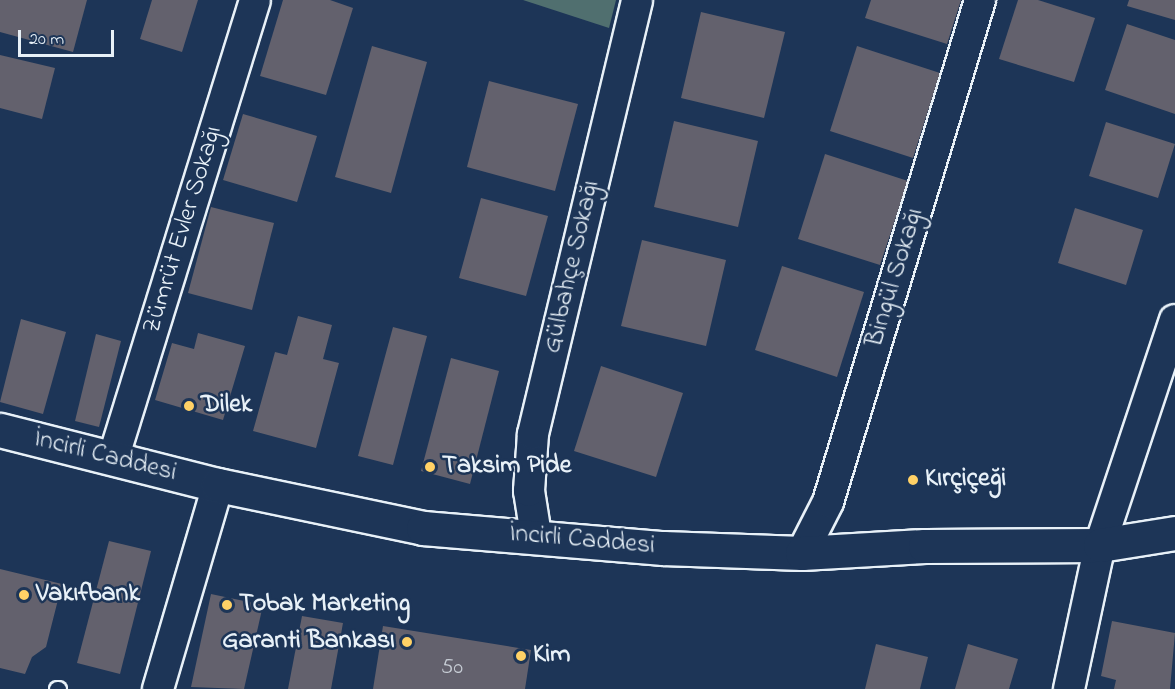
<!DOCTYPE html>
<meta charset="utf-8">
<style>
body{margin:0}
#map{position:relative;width:1175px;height:689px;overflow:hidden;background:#1d3557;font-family:"Indie Flower",sans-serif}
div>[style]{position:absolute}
.green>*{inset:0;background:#506f6f}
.building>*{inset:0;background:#63616d}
.roads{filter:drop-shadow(2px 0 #e8f1f8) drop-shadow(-2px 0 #e8f1f8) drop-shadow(0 2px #e8f1f8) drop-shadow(0 -2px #e8f1f8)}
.lane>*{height:15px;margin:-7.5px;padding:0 7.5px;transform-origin:7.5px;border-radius:7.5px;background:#1d3557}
.street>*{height:30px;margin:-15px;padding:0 15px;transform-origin:15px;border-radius:15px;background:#1d3557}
.secondary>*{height:33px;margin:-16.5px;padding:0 16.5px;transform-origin:16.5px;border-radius:16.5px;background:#1d3557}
.dots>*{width:16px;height:16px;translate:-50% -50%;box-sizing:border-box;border:3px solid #1d3557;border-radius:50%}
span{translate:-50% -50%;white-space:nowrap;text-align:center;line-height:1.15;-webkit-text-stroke:5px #1d3557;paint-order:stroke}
.number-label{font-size:22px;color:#c7cdd5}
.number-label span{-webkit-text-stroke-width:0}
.street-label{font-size:26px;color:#e8f1f8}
.poi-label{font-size:26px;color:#e8f1f8;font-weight:700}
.left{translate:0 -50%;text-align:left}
.right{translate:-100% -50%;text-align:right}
.scale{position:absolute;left:18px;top:30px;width:96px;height:27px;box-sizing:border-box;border:3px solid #e8f1f8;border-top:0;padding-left:8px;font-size:18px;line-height:21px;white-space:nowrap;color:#e8f1f8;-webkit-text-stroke:4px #1d3557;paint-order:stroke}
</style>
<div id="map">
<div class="green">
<i style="clip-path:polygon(523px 0,616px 0,609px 28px)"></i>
</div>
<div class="building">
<i style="clip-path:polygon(0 0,87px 0,73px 52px,0 32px)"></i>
<i style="clip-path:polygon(152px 0,198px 0,182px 52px,140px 39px)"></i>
<i style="clip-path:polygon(283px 0,330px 0,353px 8px,326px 95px,260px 76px)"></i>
<i style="clip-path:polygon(871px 0,961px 0,947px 44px,865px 18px)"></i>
<i style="clip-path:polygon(1018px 0,1038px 0,1095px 18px,1074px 82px,999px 59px)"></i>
<i style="clip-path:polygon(1129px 0,1175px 0,1175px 20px,1127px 6px)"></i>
<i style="clip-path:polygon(701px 12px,785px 32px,764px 118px,681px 98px)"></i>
<i style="clip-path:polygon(1127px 24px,1175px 40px,1175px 114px,1105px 90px)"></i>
<i style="clip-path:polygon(372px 46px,427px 62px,391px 193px,335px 177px)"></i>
<i style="clip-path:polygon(857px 46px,940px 73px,913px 158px,830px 131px)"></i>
<i style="clip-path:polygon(0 55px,55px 68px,42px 119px,0 108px)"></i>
<i style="clip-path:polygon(489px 81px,578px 104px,555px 191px,467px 167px)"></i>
<i style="clip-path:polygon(243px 114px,317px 136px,297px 202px,223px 180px)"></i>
<i style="clip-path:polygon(674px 121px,758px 141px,738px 227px,654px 207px)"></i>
<i style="clip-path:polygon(1106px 122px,1175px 144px,1158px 198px,1089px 176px)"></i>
<i style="clip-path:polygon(825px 154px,908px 181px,880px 265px,798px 239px)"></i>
<i style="clip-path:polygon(481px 198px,548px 216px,526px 296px,459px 278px)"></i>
<i style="clip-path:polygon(211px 207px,274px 223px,252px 310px,188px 293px)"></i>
<i style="clip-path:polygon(1075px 208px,1143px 230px,1126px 285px,1058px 263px)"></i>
<i style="clip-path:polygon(642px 240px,726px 260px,706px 346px,621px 326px)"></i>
<i style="clip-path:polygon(782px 266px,864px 292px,837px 377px,755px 350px)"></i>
<i style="clip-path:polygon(298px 316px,332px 325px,323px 359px,339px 363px,316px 448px,253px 431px,275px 352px,287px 355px)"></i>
<i style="clip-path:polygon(21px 319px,66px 332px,43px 414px,0 402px)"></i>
<i style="clip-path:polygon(393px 327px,427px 336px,393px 465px,358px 456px)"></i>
<i style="clip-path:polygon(198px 333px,245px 346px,223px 420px,155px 400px,172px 343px,194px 349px)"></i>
<i style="clip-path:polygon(96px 334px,121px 341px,99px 427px,75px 421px)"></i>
<i style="clip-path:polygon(451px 358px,499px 371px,470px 484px,421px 471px)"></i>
<i style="clip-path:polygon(601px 366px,683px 393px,656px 477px,574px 451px)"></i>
<i style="clip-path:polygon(109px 541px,151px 551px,120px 674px,77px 663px)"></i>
<i style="clip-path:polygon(0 569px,62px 584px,46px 647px,32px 657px,25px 674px,0 668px)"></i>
<i style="clip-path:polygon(211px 594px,263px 605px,244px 689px,191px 687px)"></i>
<i style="clip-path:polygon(302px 616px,343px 623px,331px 689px,288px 689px)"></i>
<i style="clip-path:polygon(1112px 621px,1175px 633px,1170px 689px,1114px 689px,1116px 680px,1101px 676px)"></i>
<i style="clip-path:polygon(383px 626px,531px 650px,525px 689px,373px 689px)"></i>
<i style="clip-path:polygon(876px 644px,928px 657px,920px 689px,865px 689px)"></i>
<i style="clip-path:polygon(968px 644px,1018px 659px,1009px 689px,955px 689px)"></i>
</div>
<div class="roads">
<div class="lane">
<i style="left:57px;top:689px;width:1px"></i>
</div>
<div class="street">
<i style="left:113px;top:459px;width:480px;rotate:-72.8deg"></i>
<i style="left:536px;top:535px;width:45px;rotate:-99deg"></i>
<i style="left:529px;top:491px;width:57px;rotate:-86deg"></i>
<i style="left:533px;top:434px;width:446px;rotate:-76.5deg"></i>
<i style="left:802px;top:553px;width:57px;rotate:-63deg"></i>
<i style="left:828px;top:502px;width:525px;rotate:-73.15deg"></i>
<i style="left:158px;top:689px;width:213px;rotate:-73.6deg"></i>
<i style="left:1069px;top:689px;width:147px;rotate:-77.9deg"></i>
<i style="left:1100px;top:545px;width:237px;rotate:-71.6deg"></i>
</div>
<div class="secondary">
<i style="left:0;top:430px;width:225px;rotate:14.2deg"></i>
<i style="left:218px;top:485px;width:209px;rotate:11.8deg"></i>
<i style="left:423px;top:528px;width:241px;rotate:4.8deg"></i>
<i style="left:663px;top:548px;width:139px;rotate:2.1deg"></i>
<i style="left:802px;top:553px;width:123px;rotate:-3.3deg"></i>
<i style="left:925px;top:546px;width:175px;rotate:-0.3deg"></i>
<i style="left:1100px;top:545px;width:76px;rotate:-9.1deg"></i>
</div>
</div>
<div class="dots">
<i style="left:189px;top:406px;background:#ffd166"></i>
<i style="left:430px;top:467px;background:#ffd166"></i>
<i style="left:913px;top:480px;background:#ffd166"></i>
<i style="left:24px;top:595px;background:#ffd166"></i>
<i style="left:227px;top:605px;background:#ffd166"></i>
<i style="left:407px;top:642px;background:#ffd166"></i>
<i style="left:521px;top:656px;background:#ffd166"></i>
</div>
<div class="number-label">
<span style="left:452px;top:669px">50</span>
</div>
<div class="street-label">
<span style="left:184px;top:230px;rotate:-73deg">Zümrüt Evler Sokağı</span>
<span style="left:573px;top:267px;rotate:-77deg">Gülbahçe Sokağı</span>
<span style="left:896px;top:278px;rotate:-73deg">Bingül Sokağı</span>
<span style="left:105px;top:457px;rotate:14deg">İncirli Caddesi</span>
<span style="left:582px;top:541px;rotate:5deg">İncirli Caddesi</span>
</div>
<div class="poi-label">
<span class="left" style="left:201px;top:406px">Dilek</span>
<span class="left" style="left:442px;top:467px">Taksim Pide</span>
<span class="left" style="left:925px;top:480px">Kırçiçeği</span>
<span class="left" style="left:36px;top:595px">Vakıfbank</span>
<span class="left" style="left:239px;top:605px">Tobak Marketing</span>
<span class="right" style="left:395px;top:642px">Garanti Bankası</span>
<span class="left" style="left:533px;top:656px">Kim</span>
</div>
<div class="scale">20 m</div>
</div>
